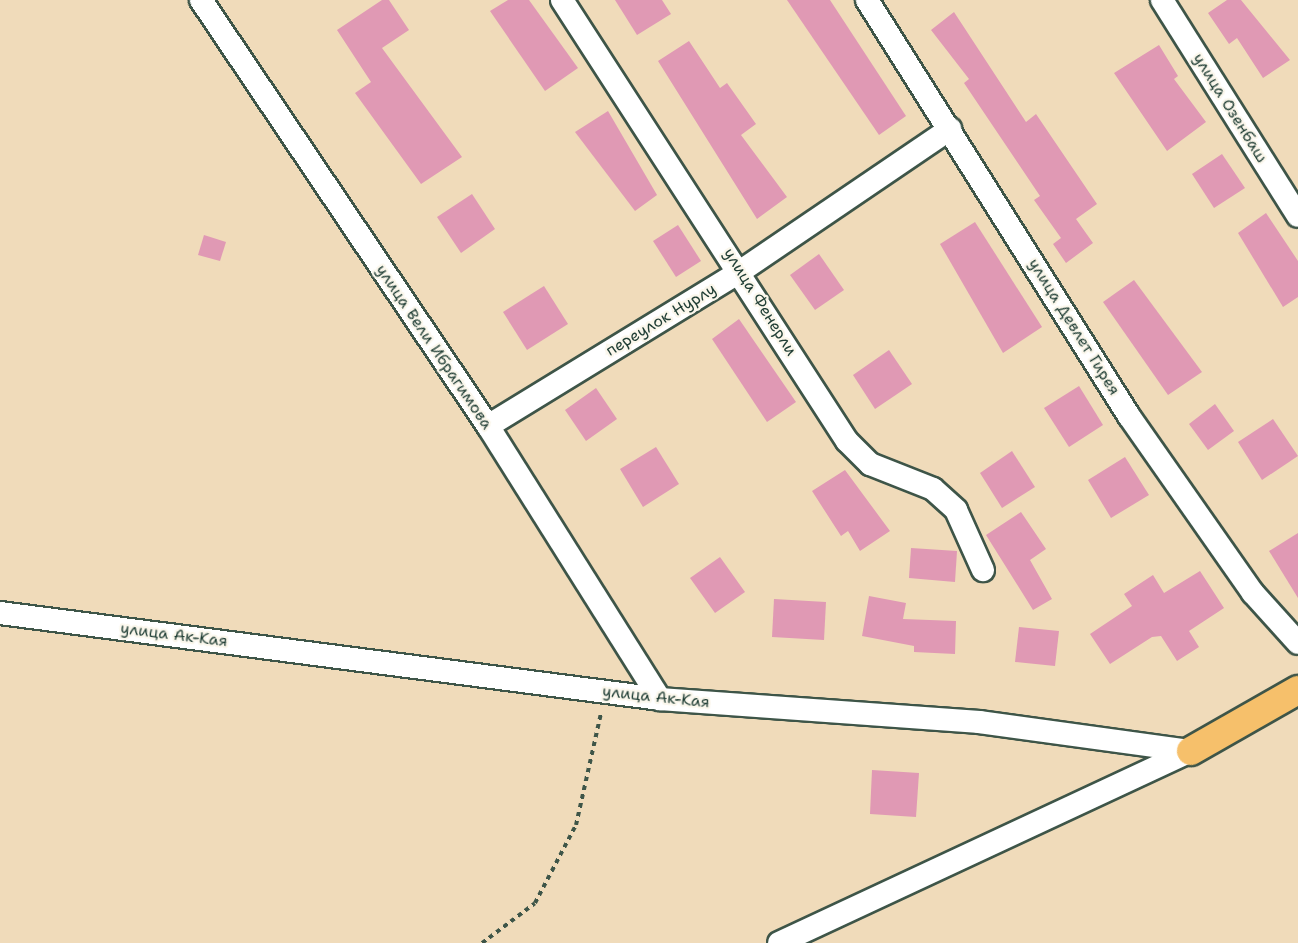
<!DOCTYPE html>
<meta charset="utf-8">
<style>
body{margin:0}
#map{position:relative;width:1298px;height:943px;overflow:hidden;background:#f0dbba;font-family:"Shantell Sans",sans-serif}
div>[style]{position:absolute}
.building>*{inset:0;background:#e099b4}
.path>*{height:4px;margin-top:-2px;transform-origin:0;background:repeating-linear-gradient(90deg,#3e5548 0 4.5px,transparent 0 9px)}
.roads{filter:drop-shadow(2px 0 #3e5548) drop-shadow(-2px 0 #3e5548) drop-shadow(0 2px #3e5548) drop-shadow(0 -2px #3e5548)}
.minor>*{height:22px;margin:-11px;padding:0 11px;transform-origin:11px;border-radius:11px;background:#fff}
.major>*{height:28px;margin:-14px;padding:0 14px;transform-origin:14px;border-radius:14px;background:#f6c06b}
span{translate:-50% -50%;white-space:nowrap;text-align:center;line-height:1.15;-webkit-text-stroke:4.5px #fbf7ec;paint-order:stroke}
.street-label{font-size:16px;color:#1f3d34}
</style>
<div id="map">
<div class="building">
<i style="clip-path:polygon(382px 0,389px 0,409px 30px,382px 48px,462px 157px,421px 184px,355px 93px,371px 82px,337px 30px)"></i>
<i style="clip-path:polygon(508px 0,529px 0,578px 68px,545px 91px,490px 11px)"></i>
<i style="clip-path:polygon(615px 0,662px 0,671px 14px,637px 35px)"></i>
<i style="clip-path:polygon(787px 0,830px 0,906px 116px,879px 135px)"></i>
<i style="clip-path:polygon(1227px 0,1241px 0,1290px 60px,1263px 78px,1237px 38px,1229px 44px,1208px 13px)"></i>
<i style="clip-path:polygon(954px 12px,1026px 122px,1036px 114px,1097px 204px,1076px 219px,1093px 243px,1066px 263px,1053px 244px,1061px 238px,1034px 200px,1040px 196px,964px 83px,969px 79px,931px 30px)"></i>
<i style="clip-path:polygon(689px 41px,720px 88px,727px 83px,756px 124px,741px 135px,787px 197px,757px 219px,658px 61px)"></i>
<i style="clip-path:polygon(1159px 45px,1178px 76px,1174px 79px,1206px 122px,1167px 151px,1114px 73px)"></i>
<i style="clip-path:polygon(608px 111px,657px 195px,635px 211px,575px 132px)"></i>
<i style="clip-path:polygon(1222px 154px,1245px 188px,1214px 208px,1192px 174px)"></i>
<i style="clip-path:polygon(472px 194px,495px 229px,461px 253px,437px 217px)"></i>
<i style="clip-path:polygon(1266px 213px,1298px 261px,1298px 297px,1283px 307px,1238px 233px)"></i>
<i style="clip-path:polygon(975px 222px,1042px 327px,1003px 353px,940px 244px)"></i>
<i style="clip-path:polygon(678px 225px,701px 261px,676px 277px,653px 241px)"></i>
<i style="clip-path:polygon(204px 235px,226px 242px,220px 261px,198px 255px)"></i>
<i style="clip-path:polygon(819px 254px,844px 290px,815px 310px,790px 275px)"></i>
<i style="clip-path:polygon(1134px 280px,1202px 372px,1168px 395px,1103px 302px)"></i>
<i style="clip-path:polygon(544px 286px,568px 324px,527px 350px,503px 312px)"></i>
<i style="clip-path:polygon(739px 319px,796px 402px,767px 422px,712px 339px)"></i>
<i style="clip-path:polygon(889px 350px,912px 384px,875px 409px,853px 375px)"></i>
<i style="clip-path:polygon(1079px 386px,1103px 425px,1069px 447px,1044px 408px)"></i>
<i style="clip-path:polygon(596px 388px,617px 419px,586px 441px,565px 410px)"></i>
<i style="clip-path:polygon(1215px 404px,1234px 431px,1208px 450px,1189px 424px)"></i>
<i style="clip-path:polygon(1273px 419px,1298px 456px,1262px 480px,1238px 442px)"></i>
<i style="clip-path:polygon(656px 447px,679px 484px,643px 507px,620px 469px)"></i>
<i style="clip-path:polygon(1012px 451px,1035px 487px,1002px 508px,980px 473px)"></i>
<i style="clip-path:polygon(1125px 457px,1149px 495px,1111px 518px,1088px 480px)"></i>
<i style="clip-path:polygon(845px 470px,890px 531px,860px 551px,848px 531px,841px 536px,812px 491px)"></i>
<i style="clip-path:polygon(1021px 512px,1046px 549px,1030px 560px,1052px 599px,1033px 610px,986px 535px)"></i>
<i style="clip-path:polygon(1298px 533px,1298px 598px,1269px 551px)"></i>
<i style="clip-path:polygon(911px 548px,957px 551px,955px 582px,909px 578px)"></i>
<i style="clip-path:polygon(720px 557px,745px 592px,715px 613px,690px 578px)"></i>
<i style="clip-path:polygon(1200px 571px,1224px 608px,1189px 631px,1199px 647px,1177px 661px,1161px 636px,1152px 637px,1110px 664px,1090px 634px,1132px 606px,1124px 594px,1153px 575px,1164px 593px)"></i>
<i style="clip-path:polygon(869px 596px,906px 603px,903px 619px,956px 621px,955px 654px,914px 652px,914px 646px,862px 636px)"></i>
<i style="clip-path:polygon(774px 599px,826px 602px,824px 640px,772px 637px)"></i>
<i style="clip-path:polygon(1019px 627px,1059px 631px,1055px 666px,1015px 662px)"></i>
<i style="clip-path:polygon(872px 770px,919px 773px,916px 817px,870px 814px)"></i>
</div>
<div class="path">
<i style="left:482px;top:943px;width:66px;rotate:-37deg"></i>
<i style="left:535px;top:903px;width:88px;rotate:-62.3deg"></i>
<i style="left:576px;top:825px;width:115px;rotate:-77.4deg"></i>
</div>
<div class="roads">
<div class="minor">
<i style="left:201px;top:0;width:514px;rotate:56.03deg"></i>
<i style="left:488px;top:426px;width:323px;rotate:57.8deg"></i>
<i style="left:562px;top:0;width:525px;rotate:57.13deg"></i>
<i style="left:847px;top:441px;width:33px;rotate:45deg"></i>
<i style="left:870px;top:464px;width:68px;rotate:21.6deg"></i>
<i style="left:933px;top:489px;width:31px;rotate:42deg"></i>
<i style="left:956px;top:510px;width:66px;rotate:65.8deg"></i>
<i style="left:867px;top:0;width:492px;rotate:57.8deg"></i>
<i style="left:1129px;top:416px;width:216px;rotate:55deg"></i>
<i style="left:1253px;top:593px;width:67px;rotate:48deg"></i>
<i style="left:1162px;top:0;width:255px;rotate:57.8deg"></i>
<i style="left:488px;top:426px;width:297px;rotate:-31.5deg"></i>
<i style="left:741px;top:271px;width:253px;rotate:-34.2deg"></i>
<i style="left:0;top:613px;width:666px;rotate:7.42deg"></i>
<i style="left:660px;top:699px;width:320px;rotate:4.1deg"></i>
<i style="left:979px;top:722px;width:214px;rotate:7.8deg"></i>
<i style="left:779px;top:943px;width:455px;rotate:-25deg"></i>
</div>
<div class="major">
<i style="left:1191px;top:751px;width:123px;rotate:-29.7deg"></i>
</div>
</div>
<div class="street-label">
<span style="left:1230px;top:108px;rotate:58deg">улица Озенбаш</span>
<span style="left:760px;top:302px;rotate:58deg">улица Фенерли</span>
<span style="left:661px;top:320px;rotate:-31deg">переулок Нурлу</span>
<span style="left:1074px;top:327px;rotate:58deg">улица Девлет Гирея</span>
<span style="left:434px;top:347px;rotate:56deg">улица Вели Ибрагимова</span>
<span style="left:174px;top:635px;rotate:7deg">улица Ак-Кая</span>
<span style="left:656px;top:697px;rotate:6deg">улица Ак-Кая</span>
</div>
</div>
